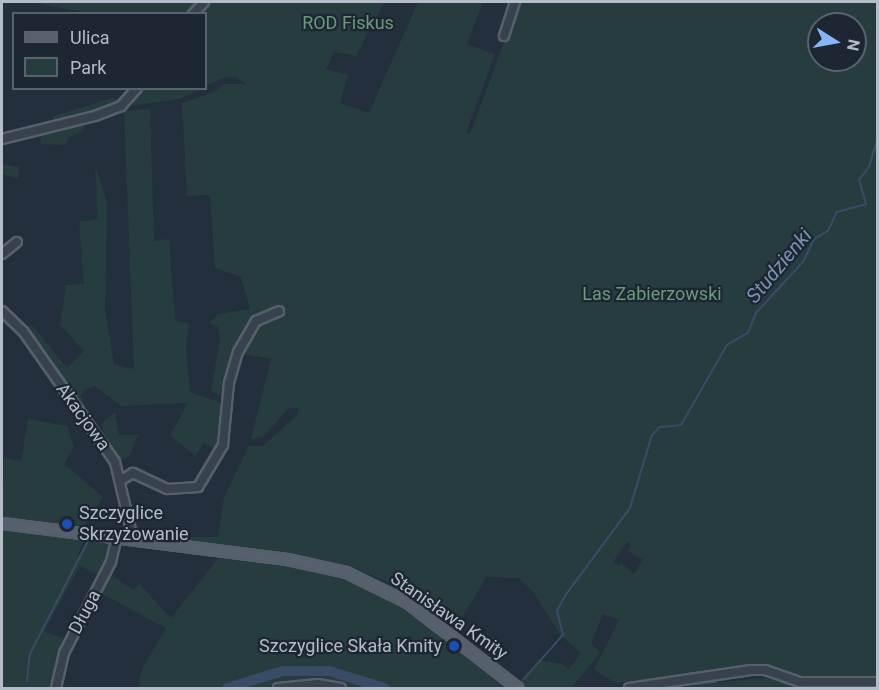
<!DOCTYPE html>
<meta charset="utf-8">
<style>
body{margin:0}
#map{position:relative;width:879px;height:690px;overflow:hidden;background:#242f3e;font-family:Roboto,sans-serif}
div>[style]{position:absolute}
.green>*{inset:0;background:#263c3f}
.stream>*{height:1.5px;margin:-0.75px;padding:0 0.75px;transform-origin:0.75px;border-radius:0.75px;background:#394c67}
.river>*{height:10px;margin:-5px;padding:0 5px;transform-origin:5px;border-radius:5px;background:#394c67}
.roads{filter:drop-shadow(2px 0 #565f6c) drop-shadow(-2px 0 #565f6c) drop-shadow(0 2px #565f6c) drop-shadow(0 -2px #565f6c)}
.minor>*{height:8px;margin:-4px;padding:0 4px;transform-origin:4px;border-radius:4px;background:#38414e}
.major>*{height:9px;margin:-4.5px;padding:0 4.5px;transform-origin:4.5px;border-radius:4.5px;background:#56606e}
.dots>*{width:16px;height:16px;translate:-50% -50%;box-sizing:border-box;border:3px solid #1d2633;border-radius:50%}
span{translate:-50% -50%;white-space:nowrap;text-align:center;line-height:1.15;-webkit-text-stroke:4.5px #1d2633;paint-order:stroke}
.park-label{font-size:18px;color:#6b9a76}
.street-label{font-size:18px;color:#b4bcc9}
.poi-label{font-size:18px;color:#b4bcc9}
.left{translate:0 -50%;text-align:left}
.right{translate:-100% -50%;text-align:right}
.water-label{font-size:20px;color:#7c92b1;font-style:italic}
.frame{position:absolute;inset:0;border:3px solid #b4bcc9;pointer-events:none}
.legend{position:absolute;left:12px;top:12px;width:195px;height:78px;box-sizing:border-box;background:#1d2633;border:2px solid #59626f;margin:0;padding:8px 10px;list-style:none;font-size:18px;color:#b4bcc9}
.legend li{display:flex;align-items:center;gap:12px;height:30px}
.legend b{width:30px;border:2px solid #59626f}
.north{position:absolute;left:807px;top:12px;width:60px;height:60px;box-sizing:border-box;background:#1d2633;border:2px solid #59626f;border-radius:50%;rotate:101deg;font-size:16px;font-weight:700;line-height:24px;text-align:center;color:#b4bcc9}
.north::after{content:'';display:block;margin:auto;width:21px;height:27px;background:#8ab4f8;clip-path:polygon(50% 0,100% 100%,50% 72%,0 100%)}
</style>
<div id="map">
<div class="green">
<i style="clip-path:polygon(29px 2px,200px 2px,190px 14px,90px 13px)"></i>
<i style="clip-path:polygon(evenodd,210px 2px,384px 2px,356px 56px,334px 52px,326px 69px,348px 75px,340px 103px,369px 113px,418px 2px,483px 2px,467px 44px,495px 54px,466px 133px,470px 134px,519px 2px,877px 2px,877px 678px,812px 678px,764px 665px,616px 683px,594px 670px,619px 620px,603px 614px,591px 643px,600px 653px,571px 688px,528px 688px,520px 681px,539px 660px,562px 664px,569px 669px,581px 653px,561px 636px,532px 590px,518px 578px,486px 577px,456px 628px,399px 587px,355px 568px,314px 558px,189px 541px,190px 537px,218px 537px,224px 497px,249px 446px,263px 446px,297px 415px,299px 408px,289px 408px,263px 437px,251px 439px,271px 359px,239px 353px,254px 326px,268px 318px,267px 314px,255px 320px,242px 340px,226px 398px,211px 391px,220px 338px,218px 327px,209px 323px,218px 314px,250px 309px,241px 277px,215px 268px,210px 195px,187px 196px,182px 103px,212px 93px,224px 84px,247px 84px,235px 77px,223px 78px,206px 86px,206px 14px,199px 13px,210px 2px,819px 24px,855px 24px,855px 60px,819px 60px,819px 24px,210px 2px,627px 542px,631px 545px,628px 551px,643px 560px,634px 574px,621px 563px,619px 566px,613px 562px,627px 542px)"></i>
<i style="clip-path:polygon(139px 89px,202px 89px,179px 99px,129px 106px,127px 102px)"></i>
<i style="clip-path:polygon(112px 98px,120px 100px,116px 113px,85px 124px,83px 131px,68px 138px,65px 145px,40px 144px,42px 130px,53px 126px,54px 116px)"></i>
<i style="clip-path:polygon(150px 109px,154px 241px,169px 239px,175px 320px,189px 324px,186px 350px,190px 392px,225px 404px,217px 450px,204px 443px,195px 456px,170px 435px,188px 403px,121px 406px,95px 386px,85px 389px,81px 396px,93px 426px,24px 326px,34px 327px,67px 368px,84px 351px,60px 325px,66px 285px,84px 284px,79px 222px,98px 219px,95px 165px,107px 202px,105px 309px,114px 365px,134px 369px,124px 111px)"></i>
<i style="clip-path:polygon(2px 164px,19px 167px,18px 179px,2px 174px)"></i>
<i style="clip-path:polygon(115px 412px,119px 435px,138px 435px,129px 457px,119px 460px,104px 440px,102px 423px)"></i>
<i style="clip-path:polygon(28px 419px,67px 426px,74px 446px,64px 464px,103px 497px,85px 526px,2px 518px,4px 458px,21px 461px)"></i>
<i style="clip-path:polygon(2px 530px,84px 539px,76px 560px,88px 539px,107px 542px,110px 546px,99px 575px,80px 566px,44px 631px,65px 639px,50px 688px,2px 688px)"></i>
<i style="clip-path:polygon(220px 556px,315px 569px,354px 580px,408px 609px,453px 648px,473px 658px,511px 688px,138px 688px,142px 669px,166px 628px,100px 593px,110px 574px,133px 590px,139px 584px,171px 618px)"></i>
<i style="clip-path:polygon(763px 678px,818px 688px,680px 688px,694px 685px)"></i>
</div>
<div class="stream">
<i style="left:524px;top:679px;width:59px;rotate:-48.4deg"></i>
<i style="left:563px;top:635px;width:25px;rotate:-104deg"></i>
<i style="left:557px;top:611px;width:17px;rotate:-62deg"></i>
<i style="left:565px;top:596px;width:109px;rotate:-53.5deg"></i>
<i style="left:630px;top:508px;width:76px;rotate:-73.2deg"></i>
<i style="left:652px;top:435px;width:11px;rotate:-45deg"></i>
<i style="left:660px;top:427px;width:21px;rotate:-5deg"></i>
<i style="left:681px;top:425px;width:92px;rotate:-60.1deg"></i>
<i style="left:727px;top:345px;width:24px;rotate:-30deg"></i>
<i style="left:748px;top:333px;width:22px;rotate:-68deg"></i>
<i style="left:756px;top:313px;width:69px;rotate:-47.3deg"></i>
<i style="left:803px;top:262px;width:25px;rotate:-64deg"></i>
<i style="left:814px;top:239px;width:16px;rotate:-30deg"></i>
<i style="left:828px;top:231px;width:21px;rotate:-65deg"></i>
<i style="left:837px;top:212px;width:30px;rotate:-15deg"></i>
<i style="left:866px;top:204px;width:25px;rotate:-106deg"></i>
<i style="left:859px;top:180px;width:16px;rotate:-52deg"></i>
<i style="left:869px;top:167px;width:31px;rotate:-73deg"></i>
<i style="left:27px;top:681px;width:27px;rotate:-84deg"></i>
<i style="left:30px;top:654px;width:129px;rotate:-62.8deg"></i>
<i style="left:673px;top:686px;width:43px;rotate:-5.3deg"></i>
<i style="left:659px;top:688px;width:10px;rotate:-11deg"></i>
</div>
<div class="river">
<i style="left:227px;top:688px;width:59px;rotate:-16.9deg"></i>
<i style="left:283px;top:671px;width:46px"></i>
<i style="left:329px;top:671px;width:58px;rotate:17.2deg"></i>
</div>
<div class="roads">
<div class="minor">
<i style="left:193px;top:14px;width:16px;rotate:-47deg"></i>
<i style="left:504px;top:36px;width:36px;rotate:-72deg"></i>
<i style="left:2px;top:139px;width:96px;rotate:-13.9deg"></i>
<i style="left:95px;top:116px;width:28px;rotate:-21deg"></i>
<i style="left:121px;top:106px;width:24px;rotate:-48deg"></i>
<i style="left:2px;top:254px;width:19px;rotate:-39deg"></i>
<i style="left:2px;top:311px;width:29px;rotate:44deg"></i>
<i style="left:23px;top:331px;width:160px;rotate:54.9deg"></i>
<i style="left:115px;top:462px;width:79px;rotate:76.8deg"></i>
<i style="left:121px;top:480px;width:14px;rotate:-30deg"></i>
<i style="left:133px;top:473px;width:38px;rotate:25deg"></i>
<i style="left:168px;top:489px;width:30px;rotate:-4deg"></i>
<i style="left:198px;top:487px;width:49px;rotate:-59.2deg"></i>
<i style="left:223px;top:445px;width:62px;rotate:-84.5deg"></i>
<i style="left:229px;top:383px;width:32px;rotate:-74deg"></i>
<i style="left:238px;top:352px;width:36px;rotate:-60deg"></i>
<i style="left:256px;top:321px;width:25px;rotate:-23deg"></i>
<i style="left:56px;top:688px;width:36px;rotate:-77deg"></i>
<i style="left:64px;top:653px;width:102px;rotate:-62.7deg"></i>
<i style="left:111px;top:562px;width:26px;rotate:-77deg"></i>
<i style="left:278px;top:688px;width:40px;rotate:-5.7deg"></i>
<i style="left:318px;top:684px;width:23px;rotate:10deg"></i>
<i style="left:629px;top:688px;width:123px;rotate:-8.4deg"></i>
<i style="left:751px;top:670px;width:14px"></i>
<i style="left:765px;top:670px;width:37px;rotate:19deg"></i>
<i style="left:800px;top:682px;width:78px"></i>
</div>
<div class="major">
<i style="left:2px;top:523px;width:287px;rotate:7.2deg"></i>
<i style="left:287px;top:559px;width:60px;rotate:12.4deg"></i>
<i style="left:346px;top:572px;width:68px;rotate:26.2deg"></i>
<i style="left:407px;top:602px;width:140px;rotate:37.8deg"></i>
</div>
</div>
<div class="dots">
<i style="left:67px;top:524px;background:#1a4fb4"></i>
<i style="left:454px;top:646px;background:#1a4fb4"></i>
</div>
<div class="park-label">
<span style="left:348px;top:23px">ROD Fiskus</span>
<span style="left:652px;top:294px">Las Zabierzowski</span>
</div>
<div class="street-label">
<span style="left:83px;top:417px;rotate:54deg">Akacjowa</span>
<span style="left:85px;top:612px;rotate:-62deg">Długa</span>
<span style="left:449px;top:616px;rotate:35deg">Stanisława Kmity</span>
</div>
<div class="poi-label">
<span class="left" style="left:79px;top:524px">Szczyglice<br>Skrzyżowanie</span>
<span class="right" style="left:442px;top:646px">Szczyglice Skała Kmity</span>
</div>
<div class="water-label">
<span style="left:779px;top:266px;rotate:-50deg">Studzienki</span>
</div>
<div class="frame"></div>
<ul class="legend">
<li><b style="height:8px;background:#56606e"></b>Ulica</li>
<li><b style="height:16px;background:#263c3f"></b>Park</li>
</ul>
<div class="north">N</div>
</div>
